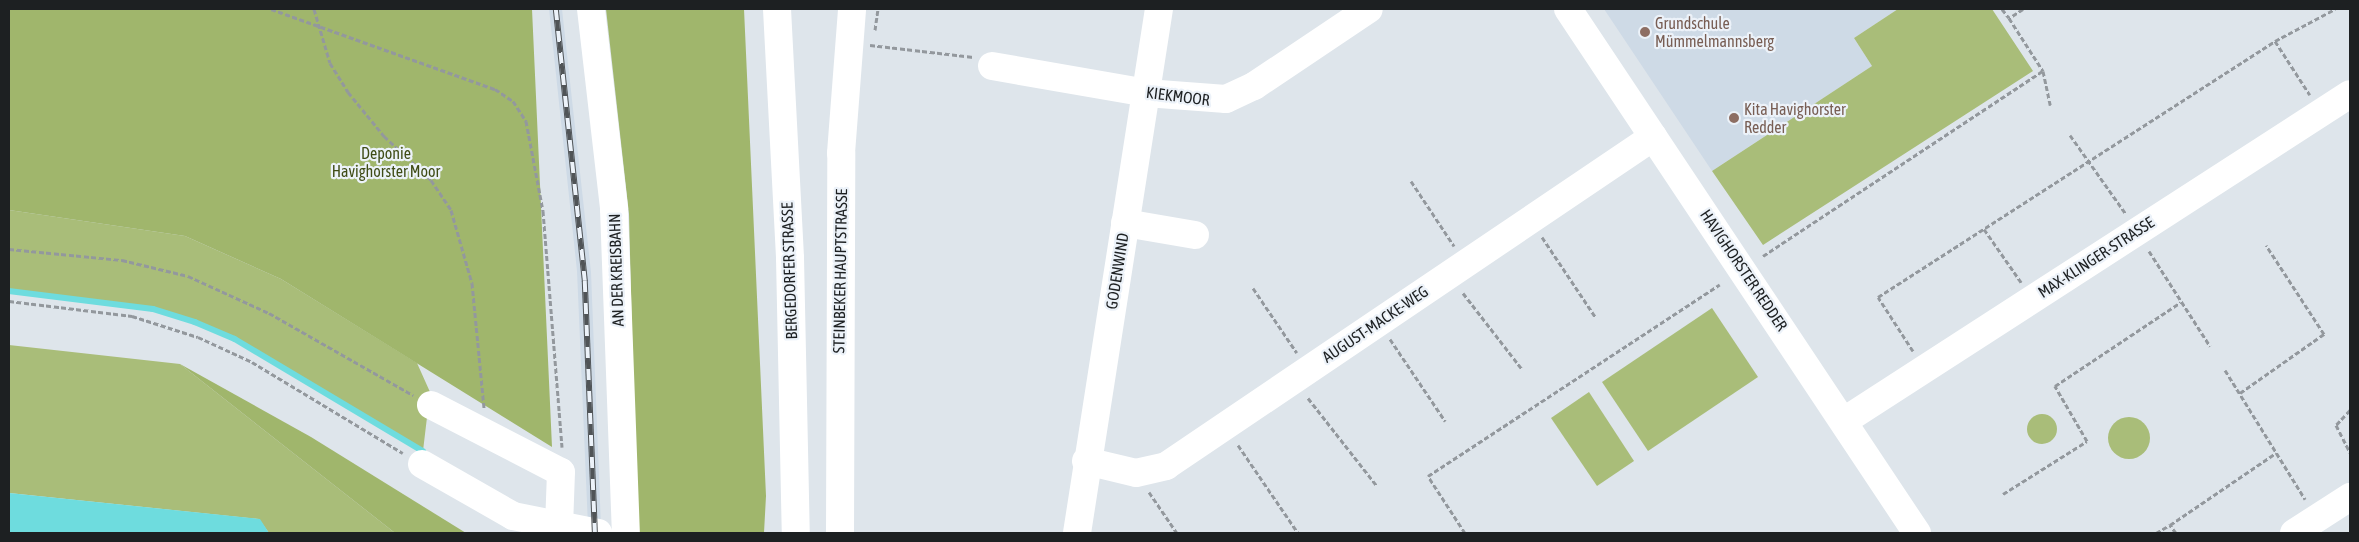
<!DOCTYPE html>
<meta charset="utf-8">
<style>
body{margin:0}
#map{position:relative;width:2359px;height:542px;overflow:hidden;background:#dee5eb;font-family:"Asap Condensed",sans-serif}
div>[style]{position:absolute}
.built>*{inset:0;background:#cedae6}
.green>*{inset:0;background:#a9bd79}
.round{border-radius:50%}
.forest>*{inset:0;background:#a0b66c}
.water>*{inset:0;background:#6edcde}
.stream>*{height:5.5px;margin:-2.75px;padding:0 2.75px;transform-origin:2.75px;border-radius:2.75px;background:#6edcde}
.path>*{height:3px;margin-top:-1.5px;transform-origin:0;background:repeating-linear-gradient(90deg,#93989d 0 5px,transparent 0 7.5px)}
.minor>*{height:28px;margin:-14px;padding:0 14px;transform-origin:14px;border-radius:14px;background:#fff}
.major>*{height:28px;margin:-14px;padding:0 14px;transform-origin:14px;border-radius:14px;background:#fff}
.rail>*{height:5.5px;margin-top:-2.75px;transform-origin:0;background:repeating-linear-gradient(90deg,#ecf2f9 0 11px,#505457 0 22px);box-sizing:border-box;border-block:1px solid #505457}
.dots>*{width:14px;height:14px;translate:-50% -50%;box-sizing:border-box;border:2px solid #ecf2f9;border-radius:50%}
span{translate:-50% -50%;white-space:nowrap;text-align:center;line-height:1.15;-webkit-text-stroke:4.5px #ecf2f9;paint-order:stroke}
.education-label{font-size:16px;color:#785e54}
.left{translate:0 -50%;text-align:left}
.street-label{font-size:16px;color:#1d2022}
.park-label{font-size:16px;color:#3f4c16}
.frame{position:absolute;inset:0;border:10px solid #1d2022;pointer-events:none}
</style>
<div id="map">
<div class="built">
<i style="clip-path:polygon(549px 9px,562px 9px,591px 272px,601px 527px,588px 526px,577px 271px)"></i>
<i style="clip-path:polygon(1604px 9px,1898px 9px,1854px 38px,1872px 66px,1712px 171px)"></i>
</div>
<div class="green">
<i style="clip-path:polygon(1898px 9px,1992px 9px,2033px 71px,1763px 245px,1712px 171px,1872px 66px,1854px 38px)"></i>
<i style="clip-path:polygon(9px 210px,185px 236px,281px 279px,417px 363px,430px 392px,423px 451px,235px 339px,195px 322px,153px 309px,9px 291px)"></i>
<i style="clip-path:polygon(1712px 308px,1758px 377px,1648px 451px,1602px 382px)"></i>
<i style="clip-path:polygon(9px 345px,180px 364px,395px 533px,269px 533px,259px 519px,9px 493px)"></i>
<i style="clip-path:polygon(1589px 392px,1634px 461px,1597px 486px,1551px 418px)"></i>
<i class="round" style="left:2027px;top:414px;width:30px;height:30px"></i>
<i class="round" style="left:2108px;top:417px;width:42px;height:42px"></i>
</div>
<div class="forest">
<i style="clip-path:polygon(9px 9px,532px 9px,552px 447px,281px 279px,185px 236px,9px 210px)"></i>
<i style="clip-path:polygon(606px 9px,744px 9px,766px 496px,764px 533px,637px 533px,629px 214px)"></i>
<i style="clip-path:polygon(180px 364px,311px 437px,466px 533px,395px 533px)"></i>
</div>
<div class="water">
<i style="clip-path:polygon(9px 493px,260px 519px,269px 533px,9px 533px)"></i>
</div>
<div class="stream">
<i style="left:9px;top:291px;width:145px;rotate:7.1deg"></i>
<i style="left:153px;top:309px;width:44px;rotate:17.2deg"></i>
<i style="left:195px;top:322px;width:43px;rotate:23deg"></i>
<i style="left:235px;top:339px;width:219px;rotate:30.8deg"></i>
</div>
<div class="path">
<i style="left:271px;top:9px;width:238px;rotate:19.7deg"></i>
<i style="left:495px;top:89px;width:22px;rotate:34deg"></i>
<i style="left:513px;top:101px;width:24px;rotate:57deg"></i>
<i style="left:526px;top:121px;width:92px;rotate:79.3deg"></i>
<i style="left:543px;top:211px;width:237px;rotate:85.4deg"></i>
<i style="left:314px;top:9px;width:56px;rotate:73.5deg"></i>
<i style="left:330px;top:63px;width:34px;rotate:58deg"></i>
<i style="left:348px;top:92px;width:57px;rotate:50.7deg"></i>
<i style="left:384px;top:136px;width:64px;rotate:43.1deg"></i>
<i style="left:431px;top:180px;width:36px;rotate:56deg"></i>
<i style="left:451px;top:210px;width:76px;rotate:74deg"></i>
<i style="left:472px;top:283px;width:126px;rotate:84.5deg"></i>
<i style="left:2002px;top:9px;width:11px;rotate:52deg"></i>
<i style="left:2023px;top:9px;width:17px;rotate:147deg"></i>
<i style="left:2009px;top:18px;width:63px;rotate:57.3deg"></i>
<i style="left:2043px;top:71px;width:35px;rotate:78deg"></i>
<i style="left:875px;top:30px;width:21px;rotate:-82deg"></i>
<i style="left:2275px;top:41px;width:64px;rotate:57.1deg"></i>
<i style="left:870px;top:45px;width:104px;rotate:6.6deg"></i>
<i style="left:2070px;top:135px;width:97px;rotate:54.7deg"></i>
<i style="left:1411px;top:181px;width:78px;rotate:56.5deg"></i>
<i style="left:1984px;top:229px;width:65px;rotate:55.1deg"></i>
<i style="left:1542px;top:237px;width:97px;rotate:56.3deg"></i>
<i style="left:9px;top:249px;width:114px;rotate:5.6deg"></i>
<i style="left:122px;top:260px;width:68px;rotate:13.6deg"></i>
<i style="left:188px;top:276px;width:89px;rotate:24.6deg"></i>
<i style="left:269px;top:313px;width:166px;rotate:29.7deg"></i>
<i style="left:2149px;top:251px;width:113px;rotate:57.3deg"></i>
<i style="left:1763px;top:256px;width:336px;rotate:-33.5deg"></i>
<i style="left:1253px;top:288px;width:78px;rotate:55.9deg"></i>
<i style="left:1463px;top:293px;width:96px;rotate:52.2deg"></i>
<i style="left:9px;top:301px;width:124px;rotate:7deg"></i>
<i style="left:132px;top:316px;width:69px;rotate:17.7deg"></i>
<i style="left:198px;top:337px;width:60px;rotate:24.8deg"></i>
<i style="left:252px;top:362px;width:176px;rotate:31.1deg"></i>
<i style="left:1390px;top:339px;width:99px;rotate:56.1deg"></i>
<i style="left:1913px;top:351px;width:64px;rotate:-122.9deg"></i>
<i style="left:1878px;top:297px;width:472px;rotate:-32.8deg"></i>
<i style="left:2275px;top:41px;width:68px;rotate:-28.1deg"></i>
<i style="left:2225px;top:370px;width:152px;rotate:58.2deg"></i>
<i style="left:2240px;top:393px;width:103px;rotate:-35.1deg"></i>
<i style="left:2324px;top:334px;width:106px;rotate:-123.1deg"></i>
<i style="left:1308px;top:398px;width:112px;rotate:51.9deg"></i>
<i style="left:2350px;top:410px;width:21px;rotate:133deg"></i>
<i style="left:2336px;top:425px;width:31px;rotate:63deg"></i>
<i style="left:1238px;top:445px;width:107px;rotate:55.7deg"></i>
<i style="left:1149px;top:492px;width:50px;rotate:55.7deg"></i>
<i style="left:2003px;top:494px;width:99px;rotate:-32.2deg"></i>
<i style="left:2087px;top:441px;width:64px;rotate:-120.2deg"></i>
<i style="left:2055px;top:386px;width:151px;rotate:-33.7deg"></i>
<i style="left:1465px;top:533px;width:68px;rotate:-123deg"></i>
<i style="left:1428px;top:476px;width:349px;rotate:-33.3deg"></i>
<i style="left:2156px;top:533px;width:16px;rotate:-30deg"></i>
<i style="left:2176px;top:533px;width:10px;rotate:-127deg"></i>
<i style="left:2170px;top:525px;width:128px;rotate:-34.2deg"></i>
</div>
<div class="minor">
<i style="left:591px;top:9px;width:201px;rotate:83.4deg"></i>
<i style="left:614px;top:209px;width:324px;rotate:87.9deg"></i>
<i style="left:1568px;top:9px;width:630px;rotate:56.34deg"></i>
<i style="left:992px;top:66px;width:156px;rotate:9.9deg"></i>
<i style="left:1146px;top:93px;width:80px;rotate:4.3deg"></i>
<i style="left:1226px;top:99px;width:31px;rotate:-25deg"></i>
<i style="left:1254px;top:86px;width:138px;rotate:-33.8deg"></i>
<i style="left:1125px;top:223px;width:71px;rotate:9.7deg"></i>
<i style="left:431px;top:405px;width:146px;rotate:27.3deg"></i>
<i style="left:561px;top:472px;width:54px;rotate:92.1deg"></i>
<i style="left:1844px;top:421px;width:602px;rotate:-32.87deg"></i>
<i style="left:1086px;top:461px;width:51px;rotate:13.5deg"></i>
<i style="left:1136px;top:473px;width:31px;rotate:-13deg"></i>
<i style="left:1166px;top:466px;width:588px;rotate:-34.04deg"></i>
<i style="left:422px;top:464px;width:105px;rotate:29.7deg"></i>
<i style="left:513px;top:516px;width:87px;rotate:11.3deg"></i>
<i style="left:840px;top:533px;width:380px;rotate:-89.8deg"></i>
<i style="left:841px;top:153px;width:144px;rotate:-85.6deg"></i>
<i style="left:1077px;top:533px;width:530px;rotate:-81.11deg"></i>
<i style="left:2294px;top:533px;width:67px;rotate:-32.7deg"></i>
</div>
<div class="major">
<i style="left:777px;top:9px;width:249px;rotate:87deg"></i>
<i style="left:790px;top:258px;width:275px;rotate:88.8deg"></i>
</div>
<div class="rail">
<i style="left:556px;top:9px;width:274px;rotate:83.9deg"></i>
<i style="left:585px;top:281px;width:252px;rotate:87.7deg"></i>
</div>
<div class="dots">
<i style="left:1645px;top:32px;background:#8d6e63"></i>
<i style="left:1734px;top:118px;background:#8d6e63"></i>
</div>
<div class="education-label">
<span class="left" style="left:1655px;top:32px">Grundschule<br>Mümmelmannsberg</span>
<span class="left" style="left:1744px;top:118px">Kita Havighorster<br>Redder</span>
</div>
<div class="street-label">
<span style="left:1178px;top:96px;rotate:7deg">KIEKMOOR</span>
<span style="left:2096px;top:257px;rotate:-33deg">MAX-KLINGER-STRASSE</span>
<span style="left:616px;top:270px;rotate:-92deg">AN DER KREISBAHN</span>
<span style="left:1744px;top:270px;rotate:56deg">HAVIGHORSTER REDDER</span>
<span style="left:789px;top:271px;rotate:-92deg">BERGEDORFER STRASSE</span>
<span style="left:840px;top:271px;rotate:-89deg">STEINBEKER HAUPTSTRASSE</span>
<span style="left:1117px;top:271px;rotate:-81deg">GODENWIND</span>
<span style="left:1375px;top:324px;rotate:-34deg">AUGUST-MACKE-WEG</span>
</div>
<div class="park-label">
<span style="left:386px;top:162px">Deponie<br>Havighorster Moor</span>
</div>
<div class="frame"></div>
</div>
